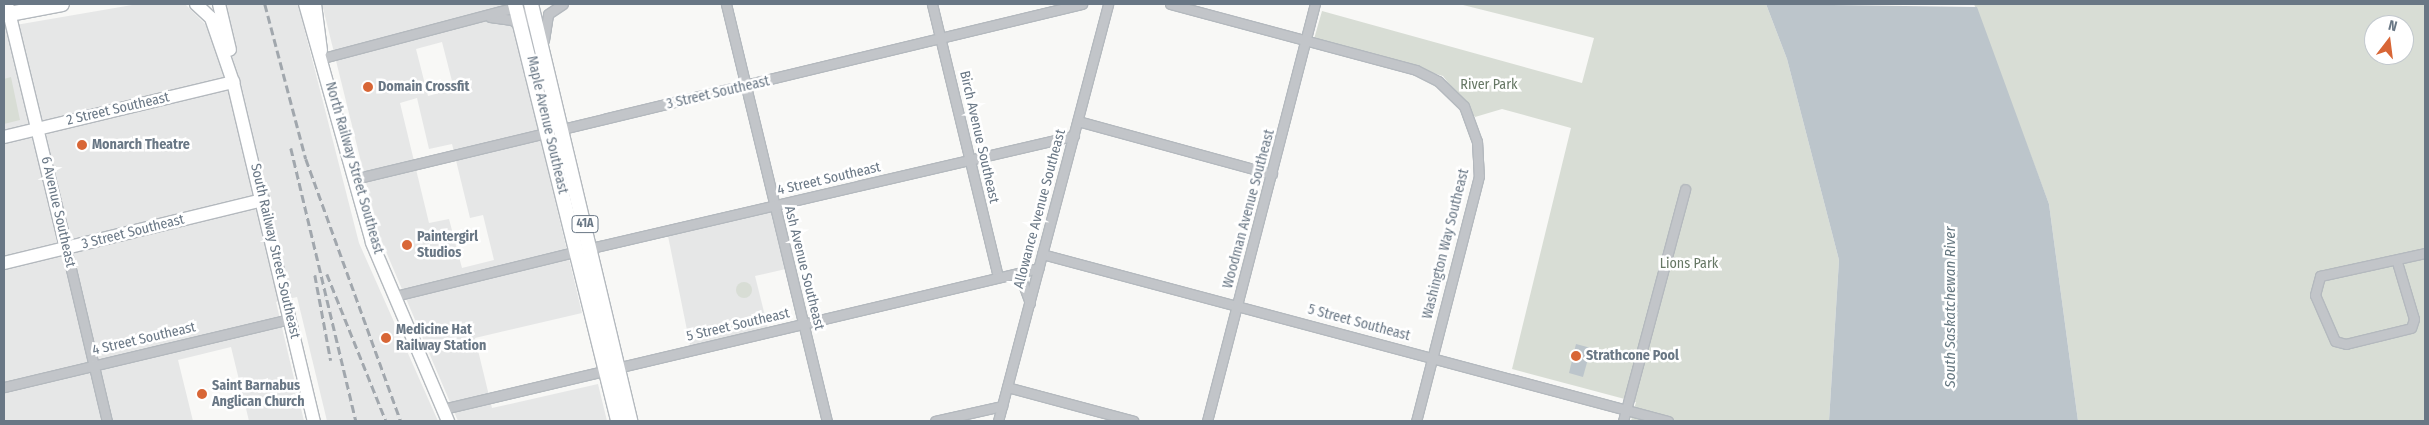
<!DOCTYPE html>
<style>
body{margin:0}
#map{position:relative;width:2429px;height:425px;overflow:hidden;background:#f8f8f6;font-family:"Fira Sans Condensed",sans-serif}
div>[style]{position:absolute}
.built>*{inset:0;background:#e6e7e7}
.green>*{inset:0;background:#d8ddd5}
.round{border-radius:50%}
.water>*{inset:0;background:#bcc5cb}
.roads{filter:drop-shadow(1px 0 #b4b9be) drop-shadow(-1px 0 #b4b9be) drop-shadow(0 1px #b4b9be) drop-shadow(0 -1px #b4b9be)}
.street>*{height:9px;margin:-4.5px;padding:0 4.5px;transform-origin:4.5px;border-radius:4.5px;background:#c2c5c9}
.secondary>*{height:12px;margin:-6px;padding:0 6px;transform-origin:6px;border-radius:6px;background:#fff}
.primary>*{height:14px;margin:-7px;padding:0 7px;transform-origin:7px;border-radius:7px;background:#fff}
.rail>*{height:2.5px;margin-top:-1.25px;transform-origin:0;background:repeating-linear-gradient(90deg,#a1a7ad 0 8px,transparent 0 12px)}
.dots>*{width:14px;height:14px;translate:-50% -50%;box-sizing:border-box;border:2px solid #fff;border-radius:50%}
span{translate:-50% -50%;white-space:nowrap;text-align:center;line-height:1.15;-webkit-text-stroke:5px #fff;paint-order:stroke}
.shield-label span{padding:1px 4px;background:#fff;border:1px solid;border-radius:4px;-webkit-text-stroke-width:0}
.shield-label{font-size:12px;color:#697785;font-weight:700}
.park-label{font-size:14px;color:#667764}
.poi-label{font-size:14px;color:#697785;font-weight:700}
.left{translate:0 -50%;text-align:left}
.street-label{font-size:14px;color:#697785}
.water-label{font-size:15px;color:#657780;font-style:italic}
.frame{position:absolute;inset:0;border:5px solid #697785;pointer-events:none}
.north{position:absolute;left:2364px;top:15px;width:50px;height:50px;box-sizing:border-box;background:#fff;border:1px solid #c3c9ce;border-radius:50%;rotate:15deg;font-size:14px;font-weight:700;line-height:20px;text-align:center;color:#697785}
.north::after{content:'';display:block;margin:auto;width:18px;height:22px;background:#d86636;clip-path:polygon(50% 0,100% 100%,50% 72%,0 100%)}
</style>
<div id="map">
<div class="built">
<i style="clip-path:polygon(138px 4px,185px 4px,210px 29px,231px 24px,226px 4px,298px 4px,359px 243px,438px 421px,327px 421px,297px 297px,276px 302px,304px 421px,249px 421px,231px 347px,178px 360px,193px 421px,4px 421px,4px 27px)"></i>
<i style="clip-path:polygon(evenodd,322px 4px,508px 4px,582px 313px,475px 338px,492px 408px,598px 384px,607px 421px,458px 421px,379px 235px,322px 4px,442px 42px,454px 89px,428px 96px,416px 49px,442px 42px,322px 4px,417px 98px,429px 149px,452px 144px,470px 218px,483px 215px,494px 260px,462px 268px,449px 219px,429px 223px,400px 103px,417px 98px)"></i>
<i style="clip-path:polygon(775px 206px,790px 268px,755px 276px,769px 332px,691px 350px,667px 231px)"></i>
</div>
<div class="green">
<i style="clip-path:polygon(1459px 4px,1766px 4px,1787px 59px,1839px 260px,1829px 421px,1631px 421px,1636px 402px,1512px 369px,1571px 128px,1502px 109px,1475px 117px,1443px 76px,1314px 39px,1322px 11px,1582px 83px,1594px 38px)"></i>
<i style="clip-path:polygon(evenodd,1974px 4px,2425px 4px,2425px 421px,2078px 421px,2049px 204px,1974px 4px,2374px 25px,2404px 25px,2404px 55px,2374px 55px,2374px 25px)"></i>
<i style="clip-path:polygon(11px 77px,20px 120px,4px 124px,4px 79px)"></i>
<i class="round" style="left:736px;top:282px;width:16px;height:16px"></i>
</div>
<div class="water">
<i style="clip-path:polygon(1766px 4px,1977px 7px,2049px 204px,2078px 421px,1829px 421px,1839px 260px,1787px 59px)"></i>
<i style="clip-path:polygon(1576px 344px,1591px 348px,1583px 377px,1569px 373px)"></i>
</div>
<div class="roads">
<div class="street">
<i style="left:726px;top:4px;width:429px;rotate:76.4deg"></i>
<i style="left:932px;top:4px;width:281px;rotate:76.4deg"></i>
<i style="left:1170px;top:4px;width:255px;rotate:15deg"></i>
<i style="left:1416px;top:70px;width:25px;rotate:27deg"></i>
<i style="left:1438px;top:81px;width:36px;rotate:44deg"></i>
<i style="left:1464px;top:106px;width:37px;rotate:70deg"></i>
<i style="left:1477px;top:141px;width:35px;rotate:87deg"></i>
<i style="left:1479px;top:176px;width:253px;rotate:104.4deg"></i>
<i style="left:490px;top:17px;width:22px;rotate:8deg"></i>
<i style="left:512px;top:20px;width:10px;rotate:37deg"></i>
<i style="left:544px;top:40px;width:26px;rotate:-81deg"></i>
<i style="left:548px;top:14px;width:18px;rotate:-34deg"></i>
<i style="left:323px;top:58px;width:200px;rotate:-14.8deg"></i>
<i style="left:516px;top:7px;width:25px;rotate:45deg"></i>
<i style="left:1078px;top:121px;width:201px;rotate:15.3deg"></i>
<i style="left:354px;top:179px;width:749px;rotate:-13.52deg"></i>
<i style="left:66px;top:248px;width:178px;rotate:76.7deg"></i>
<i style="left:591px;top:248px;width:496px;rotate:-13.1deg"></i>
<i style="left:1042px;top:254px;width:648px;rotate:14.94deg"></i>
<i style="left:2397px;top:262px;width:59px;rotate:73.4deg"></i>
<i style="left:2414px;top:319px;width:9px;rotate:108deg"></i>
<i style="left:2411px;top:328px;width:67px;rotate:166.2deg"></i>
<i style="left:2346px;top:344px;width:11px;rotate:-165deg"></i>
<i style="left:2335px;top:341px;width:50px;rotate:-113.5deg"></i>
<i style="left:2315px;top:295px;width:20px;rotate:-75deg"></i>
<i style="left:2320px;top:276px;width:107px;rotate:-12.4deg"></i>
<i style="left:1019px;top:273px;width:32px;rotate:70deg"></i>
<i style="left:395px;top:296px;width:188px;rotate:-13.8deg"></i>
<i style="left:4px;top:387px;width:294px;rotate:-13.4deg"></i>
<i style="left:1007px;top:387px;width:131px;rotate:15deg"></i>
<i style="left:443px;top:409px;width:612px;rotate:-13.31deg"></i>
<i style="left:935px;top:421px;width:69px;rotate:-12.6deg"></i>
<i style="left:998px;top:421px;width:431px;rotate:-75.2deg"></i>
<i style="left:1207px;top:421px;width:431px;rotate:-75.5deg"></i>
<i style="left:1623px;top:421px;width:240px;rotate:-75deg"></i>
</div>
<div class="secondary">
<i style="left:7px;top:4px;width:251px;rotate:76.4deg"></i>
<i style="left:196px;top:4px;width:21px;rotate:43deg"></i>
<i style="left:211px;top:18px;width:68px;rotate:71deg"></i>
<i style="left:233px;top:82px;width:349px;rotate:76.6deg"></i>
<i style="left:219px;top:4px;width:47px;rotate:76.6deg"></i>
<i style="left:305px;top:4px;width:248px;rotate:74.3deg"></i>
<i style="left:372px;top:243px;width:194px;rotate:66.9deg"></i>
<i style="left:315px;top:4px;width:47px;rotate:82.7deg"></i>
<i style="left:4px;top:137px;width:236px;rotate:-13.5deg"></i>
<i style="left:4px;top:263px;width:267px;rotate:-13.7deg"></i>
</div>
<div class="primary">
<i style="left:515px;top:4px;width:430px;rotate:76.1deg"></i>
<i style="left:531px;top:4px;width:429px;rotate:76.6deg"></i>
<i style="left:4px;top:15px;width:59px;rotate:-10.7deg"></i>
</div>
</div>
<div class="rail">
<i style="left:265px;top:4px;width:160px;rotate:75.2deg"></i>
<i style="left:306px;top:159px;width:279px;rotate:70.1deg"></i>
<i style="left:291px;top:148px;width:281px;rotate:76.6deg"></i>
<i style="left:327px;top:274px;width:158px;rotate:68.1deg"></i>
<i style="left:315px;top:275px;width:87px;rotate:79.5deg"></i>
</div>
<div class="dots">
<i style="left:368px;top:87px;background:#d86636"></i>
<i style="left:82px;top:145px;background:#d86636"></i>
<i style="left:407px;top:245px;background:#d86636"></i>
<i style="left:386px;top:338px;background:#d86636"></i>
<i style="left:1576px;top:356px;background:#d86636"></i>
<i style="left:202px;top:394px;background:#d86636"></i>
</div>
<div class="shield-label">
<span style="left:585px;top:224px">41A</span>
</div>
<div class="park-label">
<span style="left:1489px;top:85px">River Park</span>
<span style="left:1689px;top:264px">Lions Park</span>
</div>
<div class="poi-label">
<span class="left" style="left:378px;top:87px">Domain Crossfit</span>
<span class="left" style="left:92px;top:145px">Monarch Theatre</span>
<span class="left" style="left:417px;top:245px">Paintergirl<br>Studios</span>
<span class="left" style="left:396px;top:338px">Medicine Hat<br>Railway Station</span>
<span class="left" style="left:1586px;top:356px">Strathcone Pool</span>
<span class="left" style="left:212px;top:394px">Saint Barnabus<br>Anglican Church</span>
</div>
<div class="street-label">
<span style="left:718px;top:93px;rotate:-13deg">3 Street Southeast</span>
<span style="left:118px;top:109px;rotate:-13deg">2 Street Southeast</span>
<span style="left:547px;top:125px;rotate:77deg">Maple Avenue Southeast</span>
<span style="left:979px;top:137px;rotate:77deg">Birch Avenue Southeast</span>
<span style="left:354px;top:168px;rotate:74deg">North Railway Street Southeast</span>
<span style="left:829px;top:179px;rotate:-13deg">4 Street Southeast</span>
<span style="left:1040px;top:209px;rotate:-75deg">Allowance Avenue Southeast</span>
<span style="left:1249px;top:209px;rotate:-75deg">Woodman Avenue Southeast</span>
<span style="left:58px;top:212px;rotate:77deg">6 Avenue Southeast</span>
<span style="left:133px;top:232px;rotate:-14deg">3 Street Southeast</span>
<span style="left:1446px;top:244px;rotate:-76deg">Washington Way Southeast</span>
<span style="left:275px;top:251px;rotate:77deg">South Railway Street Southeast</span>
<span style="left:804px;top:268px;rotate:76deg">Ash Avenue Southeast</span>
<span style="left:1359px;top:323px;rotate:15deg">5 Street Southeast</span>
<span style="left:738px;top:325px;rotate:-13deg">5 Street Southeast</span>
<span style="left:144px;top:339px;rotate:-13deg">4 Street Southeast</span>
</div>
<div class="water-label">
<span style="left:1951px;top:307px;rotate:-90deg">South Saskatchewan River</span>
</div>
<div class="frame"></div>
<div class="north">N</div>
</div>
